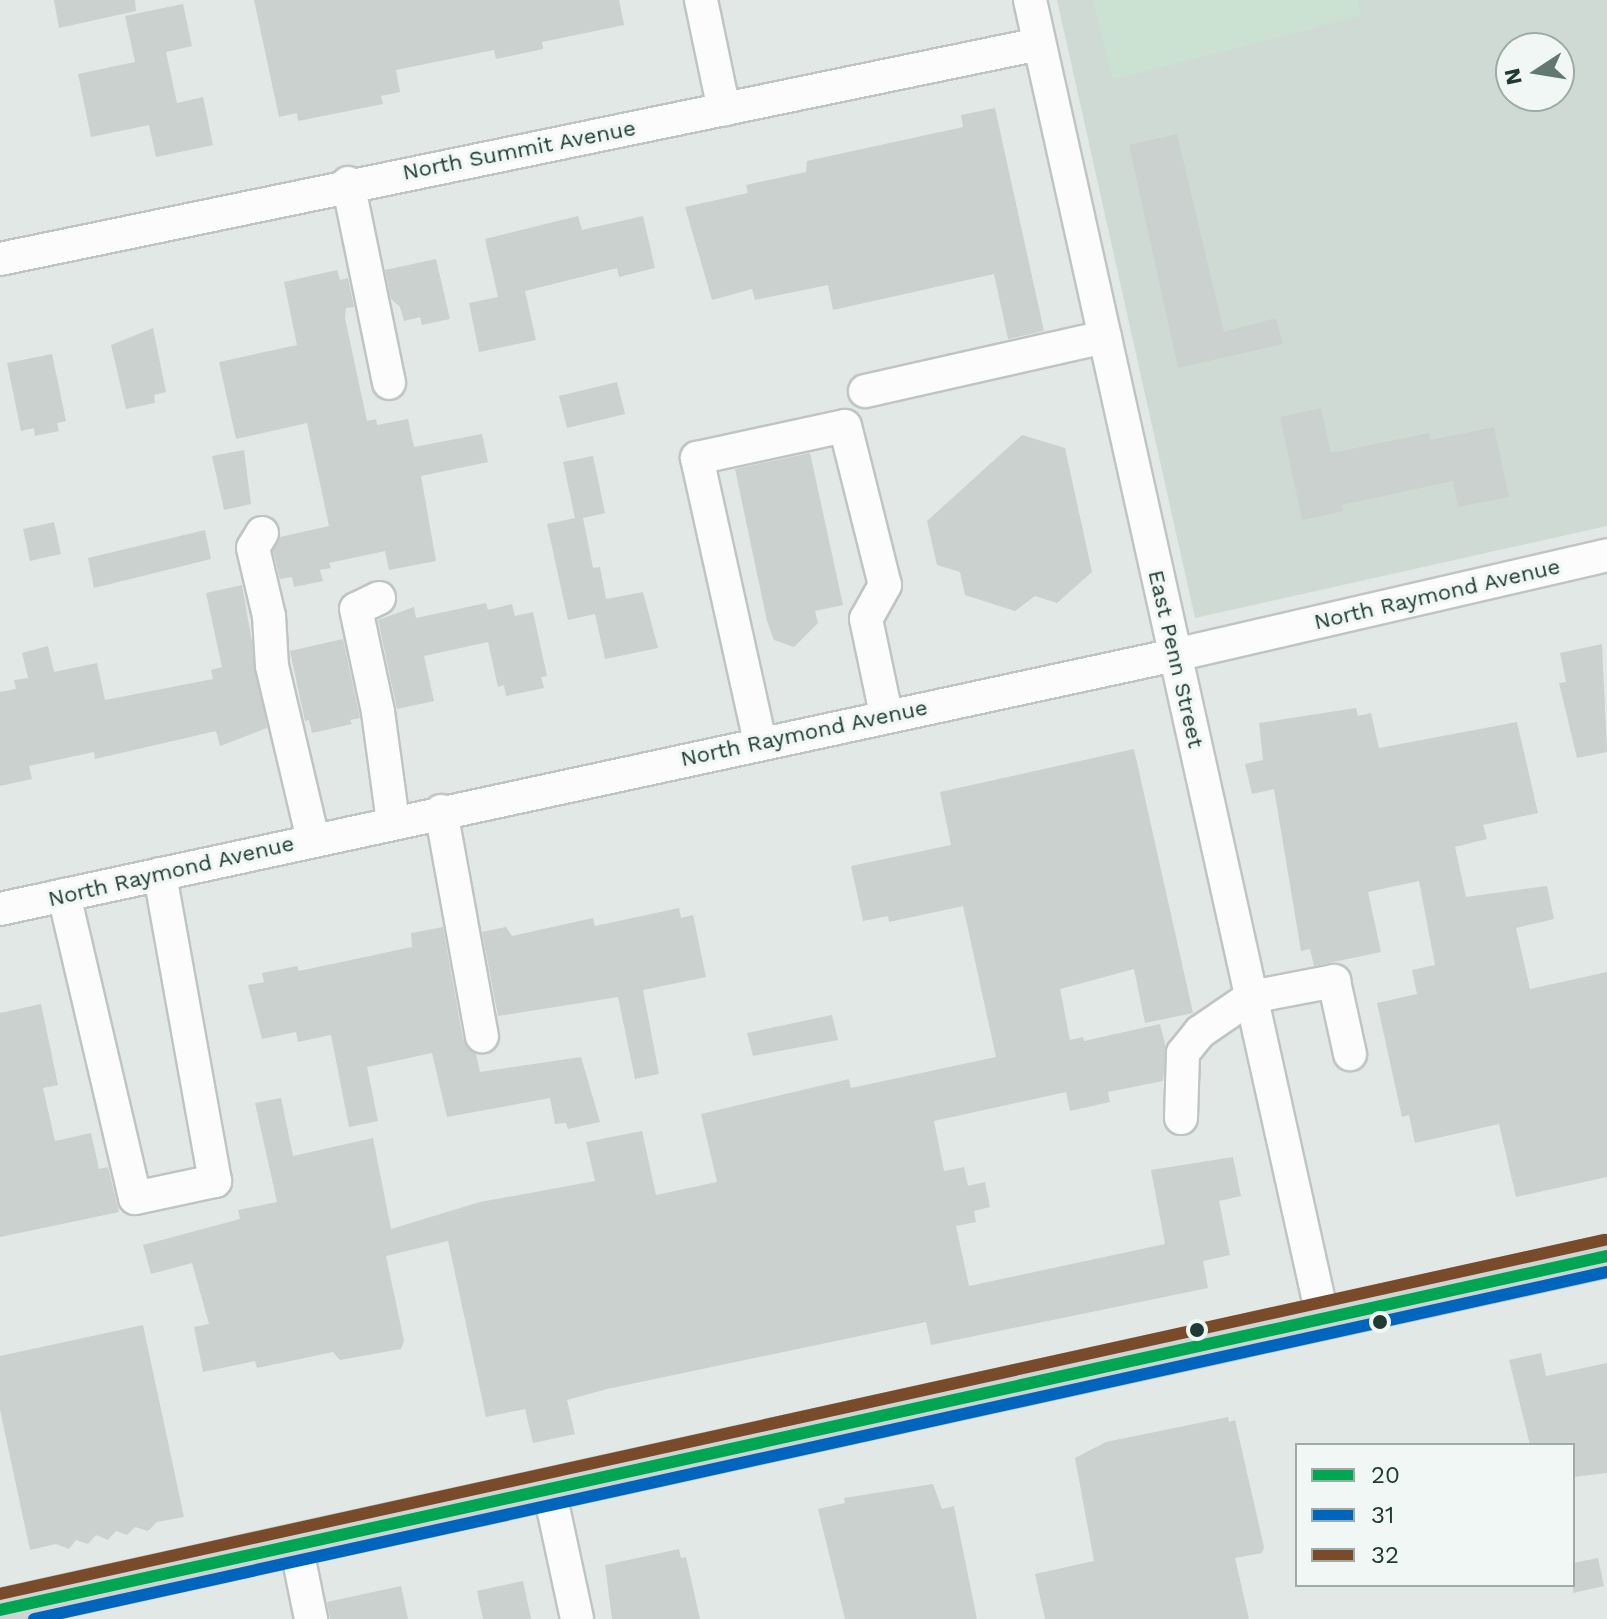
<!DOCTYPE html>
<style>
body{margin:0}
#map{position:relative;width:1607px;height:1619px;overflow:hidden;background:#e2e8e5;font-family:"Work Sans",sans-serif}
div>[style]{position:absolute}
.built>*{inset:0;background:#d0dad5}
.green>*{inset:0;background:#cbe1d2}
.building>*{inset:0;background:#cbd1ce}
.roads{filter:drop-shadow(2px 0 #bfc5c2) drop-shadow(-2px 0 #bfc5c2) drop-shadow(0 2px #bfc5c2) drop-shadow(0 -2px #bfc5c2)}
.minor>*{height:32px;margin:-16px;padding:0 16px;transform-origin:16px;border-radius:16px;background:#fbfcfb}
.major>*{height:40px;margin:-20px;padding:0 20px;transform-origin:20px;border-radius:20px;background:#cdd4d2}
.bus-1>*{height:12px;margin:-6px;padding:0 6px;transform-origin:6px;border-radius:6px;background:#00a651}
.bus-2>*{height:12px;margin:-6px;padding:0 6px;transform-origin:6px;border-radius:6px;background:#0065bd}
.bus-3>*{height:12px;margin:-6px;padding:0 6px;transform-origin:6px;border-radius:6px;background:#7a4b2a}
.dots>*{width:22px;height:22px;translate:-50% -50%;box-sizing:border-box;border:4px solid #f0f7f4;border-radius:50%}
span{translate:-50% -50%;white-space:nowrap;text-align:center;line-height:1.15;-webkit-text-stroke:6px #f0f7f4;paint-order:stroke}
.street-label{font-size:22px;color:#203b34}
.legend{position:absolute;left:1295px;top:1443px;width:280px;height:144px;box-sizing:border-box;background:#f0f7f4;border:2px solid #9daca7;margin:0;padding:10px 14px;list-style:none;font-size:24px;color:#203b34}
.legend li{display:flex;align-items:center;gap:16px;height:40px}
.legend b{width:40px;border:2px solid #9daca7}
.north{position:absolute;left:1495px;top:32px;width:80px;height:80px;box-sizing:border-box;background:#f0f7f4;border:2px solid #9daca7;border-radius:50%;rotate:258deg;font-size:22px;font-weight:700;line-height:32px;text-align:center;color:#203b34}
.north::after{content:'';display:block;margin:auto;width:28px;height:36px;background:#647872;clip-path:polygon(50% 0,100% 100%,50% 72%,0 100%)}
</style>
<div id="map">
<div class="built">
<i style="clip-path:polygon(evenodd,1057px 0,1607px 0,1607px 526px,1195px 618px,1057px 0,1511px 48px,1559px 48px,1559px 96px,1511px 96px,1511px 48px)"></i>
</div>
<div class="green">
<i style="clip-path:polygon(1093px 0,1358px 0,1361px 16px,1113px 80px)"></i>
</div>
<div class="building">
<i style="clip-path:polygon(54px 0,135px 0,136px 11px,59px 28px)"></i>
<i style="clip-path:polygon(254px 0,619px 0,624px 25px,542px 42px,543px 49px,496px 59px,494px 50px,396px 70px,400px 92px,381px 96px,383px 104px,298px 121px,297px 113px,279px 117px)"></i>
<i style="clip-path:polygon(183px 4px,192px 46px,166px 52px,177px 103px,203px 97px,213px 145px,156px 157px,149px 125px,91px 137px,78px 74px,135px 62px,125px 16px)"></i>
<i style="clip-path:polygon(995px 108px,1044px 331px,1008px 339px,994px 274px,833px 310px,828px 285px,755px 300px,752px 289px,712px 300px,685px 207px,748px 193px,746px 185px,806px 172px,807px 161px,963px 127px,961px 115px)"></i>
<i style="clip-path:polygon(1177px 134px,1224px 332px,1276px 318px,1283px 344px,1178px 368px,1129px 145px)"></i>
<i style="clip-path:polygon(578px 216px,582px 230px,643px 216px,655px 268px,619px 277px,617px 268px,525px 291px,536px 340px,479px 352px,469px 303px,498px 297px,485px 239px)"></i>
<i style="clip-path:polygon(436px 259px,450px 319px,422px 325px,420px 317px,404px 321px,400px 307px,391px 299px,385px 270px)"></i>
<i style="clip-path:polygon(337px 270px,340px 280px,348px 278px,354px 307px,346px 308px,345px 318px,367px 421px,376px 419px,377px 425px,408px 419px,414px 447px,482px 434px,488px 462px,421px 476px,436px 561px,389px 570px,385px 551px,329px 563px,331px 568px,320px 570px,323px 581px,294px 587px,292px 577px,280px 579px,273px 551px,280px 537px,329px 526px,307px 423px,236px 439px,219px 362px,297px 345px,284px 282px)"></i>
<i style="clip-path:polygon(153px 328px,166px 392px,154px 395px,155px 403px,126px 409px,111px 345px)"></i>
<i style="clip-path:polygon(52px 354px,66px 421px,57px 423px,59px 431px,35px 436px,34px 428px,21px 431px,7px 363px)"></i>
<i style="clip-path:polygon(617px 382px,625px 414px,567px 428px,559px 396px)"></i>
<i style="clip-path:polygon(1321px 408px,1331px 453px,1429px 433px,1430px 440px,1494px 427px,1509px 497px,1458px 507px,1453px 481px,1342px 505px,1344px 511px,1302px 520px,1280px 417px)"></i>
<i style="clip-path:polygon(1022px 435px,1065px 448px,1092px 572px,1057px 603px,1035px 596px,1015px 611px,965px 595px,960px 572px,937px 565px,927px 521px)"></i>
<i style="clip-path:polygon(244px 450px,251px 504px,224px 510px,212px 456px)"></i>
<i style="clip-path:polygon(810px 453px,843px 605px,815px 611px,818px 623px,794px 647px,774px 640px,767px 621px,735px 469px)"></i>
<i style="clip-path:polygon(593px 456px,605px 513px,583px 518px,593px 568px,600px 567px,606px 599px,643px 592px,658px 648px,605px 659px,595px 614px,568px 620px,547px 524px,575px 518px,563px 462px)"></i>
<i style="clip-path:polygon(54px 522px,61px 554px,30px 561px,23px 529px)"></i>
<i style="clip-path:polygon(205px 530px,211px 559px,94px 588px,88px 558px)"></i>
<i style="clip-path:polygon(242px 585px,267px 728px,220px 746px,216px 731px,95px 759px,94px 752px,29px 766px,32px 779px,0 786px,0 692px,16px 689px,14px 680px,28px 678px,22px 653px,48px 646px,54px 672px,97px 663px,105px 700px,213px 679px,211px 670px,222px 667px,206px 593px)"></i>
<i style="clip-path:polygon(486px 603px,488px 610px,512px 604px,515px 616px,533px 612px,547px 676px,541px 677px,544px 688px,506px 696px,504px 685px,498px 687px,488px 642px,424px 656px,434px 701px,397px 709px,378px 620px,414px 607px,416px 618px)"></i>
<i style="clip-path:polygon(343px 639px,360px 718px,350px 720px,352px 724px,312px 733px,309px 720px,305px 721px,290px 651px)"></i>
<i style="clip-path:polygon(1602px 644px,1607px 752px,1577px 758px,1559px 683px,1566px 682px,1560px 653px)"></i>
<i style="clip-path:polygon(1356px 708px,1358px 716px,1371px 713px,1379px 748px,1517px 722px,1538px 813px,1483px 825px,1487px 839px,1455px 847px,1466px 897px,1547px 886px,1554px 919px,1516px 928px,1530px 989px,1607px 972px,1607px 1177px,1516px 1197px,1499px 1124px,1415px 1143px,1409px 1115px,1402px 1117px,1377px 1003px,1417px 994px,1412px 970px,1435px 965px,1419px 881px,1368px 892px,1381px 952px,1314px 966px,1310px 949px,1301px 951px,1274px 789px,1252px 794px,1245px 764px,1263px 760px,1259px 723px)"></i>
<i style="clip-path:polygon(1134px 749px,1193px 1013px,1145px 1023px,1134px 969px,1060px 989px,1070px 1040px,1083px 1037px,1084px 1041px,1160px 1024px,1166px 1048px,1163px 1081px,1108px 1092px,1110px 1102px,1070px 1111px,1066px 1092px,934px 1121px,944px 1171px,964px 1167px,968px 1186px,985px 1182px,990px 1207px,974px 1211px,976px 1222px,956px 1226px,969px 1286px,1165px 1244px,1151px 1170px,1233px 1157px,1241px 1196px,1219px 1201px,1230px 1255px,1203px 1261px,1208px 1288px,931px 1345px,926px 1322px,607px 1389px,567px 1400px,575px 1434px,533px 1443px,525px 1409px,486px 1417px,448px 1241px,386px 1256px,404px 1341px,401px 1349px,340px 1360px,333px 1352px,257px 1368px,255px 1361px,203px 1372px,194px 1327px,209px 1324px,192px 1263px,151px 1274px,143px 1245px,240px 1219px,238px 1210px,277px 1202px,255px 1103px,281px 1098px,293px 1156px,373px 1138px,391px 1229px,480px 1202px,595px 1181px,586px 1142px,642px 1131px,656px 1195px,717px 1182px,701px 1114px,849px 1079px,851px 1088px,996px 1057px,963px 906px,889px 922px,888px 916px,863px 921px,851px 866px,951px 845px,940px 792px)"></i>
<i style="clip-path:polygon(679px 908px,681px 918px,693px 915px,706px 977px,643px 990px,659px 1074px,635px 1079px,618px 997px,498px 1016px,482px 932px,506px 927px,512px 936px,593px 918px,595px 926px)"></i>
<i style="clip-path:polygon(443px 927px,463px 1039px,476px 1054px,480px 1072px,581px 1057px,600px 1122px,568px 1129px,566px 1123px,555px 1124px,550px 1098px,447px 1117px,432px 1053px,367px 1067px,378px 1121px,349px 1127px,331px 1035px,298px 1042px,296px 1032px,262px 1039px,248px 985px,264px 982px,262px 973px,297px 966px,299px 971px,412px 947px,411px 933px)"></i>
<i style="clip-path:polygon(41px 1004px,58px 1085px,43px 1088px,55px 1141px,91px 1133px,99px 1169px,108px 1167px,119px 1212px,0 1237px,0 1013px)"></i>
<i style="clip-path:polygon(832px 1015px,838px 1040px,753px 1056px,747px 1033px)"></i>
<i style="clip-path:polygon(143px 1325px,184px 1517px,157px 1522px,148px 1531px,135px 1527px,127px 1535px,116px 1531px,108px 1540px,96px 1535px,88px 1544px,76px 1540px,69px 1549px,56px 1544px,30px 1550px,0 1410px,0 1356px)"></i>
<i style="clip-path:polygon(1541px 1353px,1546px 1376px,1607px 1363px,1607px 1473px,1573px 1477px,1573px 1445px,1530px 1445px,1509px 1360px)"></i>
<i style="clip-path:polygon(1228px 1417px,1229px 1422px,1235px 1420px,1264px 1547px,1262px 1553px,1235px 1558px,1249px 1619px,1045px 1619px,1035px 1574px,1094px 1561px,1075px 1458px,1106px 1442px)"></i>
<i style="clip-path:polygon(933px 1484px,942px 1509px,954px 1506px,977px 1619px,845px 1619px,818px 1509px,845px 1503px,844px 1498px)"></i>
<i style="clip-path:polygon(679px 1549px,681px 1558px,686px 1557px,700px 1619px,612px 1619px,605px 1565px)"></i>
<i style="clip-path:polygon(1598px 1558px,1604px 1586px,1573px 1593px,1573px 1563px)"></i>
<i style="clip-path:polygon(523px 1581px,531px 1619px,483px 1619px,477px 1591px)"></i>
<i style="clip-path:polygon(401px 1586px,408px 1619px,330px 1619px,327px 1602px)"></i>
</div>
<div class="roads">
<div class="minor">
<i style="left:701px;top:0;width:112px;rotate:78.2deg"></i>
<i style="left:1030px;top:0;width:1351px;rotate:77.48deg"></i>
<i style="left:348px;top:183px;width:204px;rotate:78.4deg"></i>
<i style="left:0;top:259px;width:1061px;rotate:-11.69deg"></i>
<i style="left:865px;top:391px;width:246px;rotate:-12.7deg"></i>
<i style="left:262px;top:533px;width:17px;rotate:121deg"></i>
<i style="left:253px;top:548px;width:70px;rotate:76.8deg"></i>
<i style="left:269px;top:616px;width:50px;rotate:86.6deg"></i>
<i style="left:272px;top:666px;width:178px;rotate:76.7deg"></i>
<i style="left:379px;top:598px;width:25px;rotate:154deg"></i>
<i style="left:356px;top:609px;width:105px;rotate:77.9deg"></i>
<i style="left:378px;top:712px;width:111px;rotate:82.2deg"></i>
<i style="left:760px;top:742px;width:291px;rotate:-102.5deg"></i>
<i style="left:697px;top:458px;width:151px;rotate:-12.2deg"></i>
<i style="left:845px;top:426px;width:164px;rotate:75.9deg"></i>
<i style="left:885px;top:585px;width:39px;rotate:119deg"></i>
<i style="left:866px;top:619px;width:97px;rotate:78.1deg"></i>
<i style="left:441px;top:811px;width:229px;rotate:79.7deg"></i>
<i style="left:64px;top:895px;width:311px;rotate:76.8deg"></i>
<i style="left:135px;top:1198px;width:82px;rotate:-12deg"></i>
<i style="left:215px;top:1181px;width:312px;rotate:-100.2deg"></i>
<i style="left:0;top:909px;width:1202px;rotate:-12.2deg"></i>
<i style="left:1175px;top:655px;width:443px;rotate:-13deg"></i>
<i style="left:1181px;top:1118px;width:65px;rotate:-88.2deg"></i>
<i style="left:1183px;top:1053px;width:27px;rotate:-51deg"></i>
<i style="left:1200px;top:1032px;width:62px;rotate:-34.5deg"></i>
<i style="left:1251px;top:997px;width:85px;rotate:-10.9deg"></i>
<i style="left:1334px;top:981px;width:75px;rotate:77.6deg"></i>
<i style="left:549px;top:1489px;width:133px;rotate:77.8deg"></i>
<i style="left:296px;top:1545px;width:76px;rotate:78.5deg"></i>
</div>
<div class="major">
<i style="left:0;top:1610px;width:1646px;rotate:-12.42deg"></i>
</div>
</div>
<div class="bus-1">
<i style="left:0;top:1610px;width:1646px;rotate:-12.42deg"></i>
</div>
<div class="bus-2">
<i style="left:34px;top:1619px;width:1611px;rotate:-12.44deg"></i>
</div>
<div class="bus-3">
<i style="left:0;top:1594px;width:1643px;rotate:-12.45deg"></i>
</div>
<div class="dots">
<i style="left:1380px;top:1322px;background:#203b34"></i>
<i style="left:1197px;top:1330px;background:#203b34"></i>
</div>
<div class="street-label">
<span style="left:519px;top:150px;rotate:-11deg">North Summit Avenue</span>
<span style="left:1437px;top:594px;rotate:-13deg">North Raymond Avenue</span>
<span style="left:1176px;top:659px;rotate:77deg">East Penn Street</span>
<span style="left:804px;top:733px;rotate:-12deg">North Raymond Avenue</span>
<span style="left:171px;top:871px;rotate:-13deg">North Raymond Avenue</span>
</div>
<ul class="legend">
<li><b style="height:10px;background:#00a651"></b>20</li>
<li><b style="height:10px;background:#0065bd"></b>31</li>
<li><b style="height:10px;background:#7a4b2a"></b>32</li>
</ul>
<div class="north">N</div>
</div>
